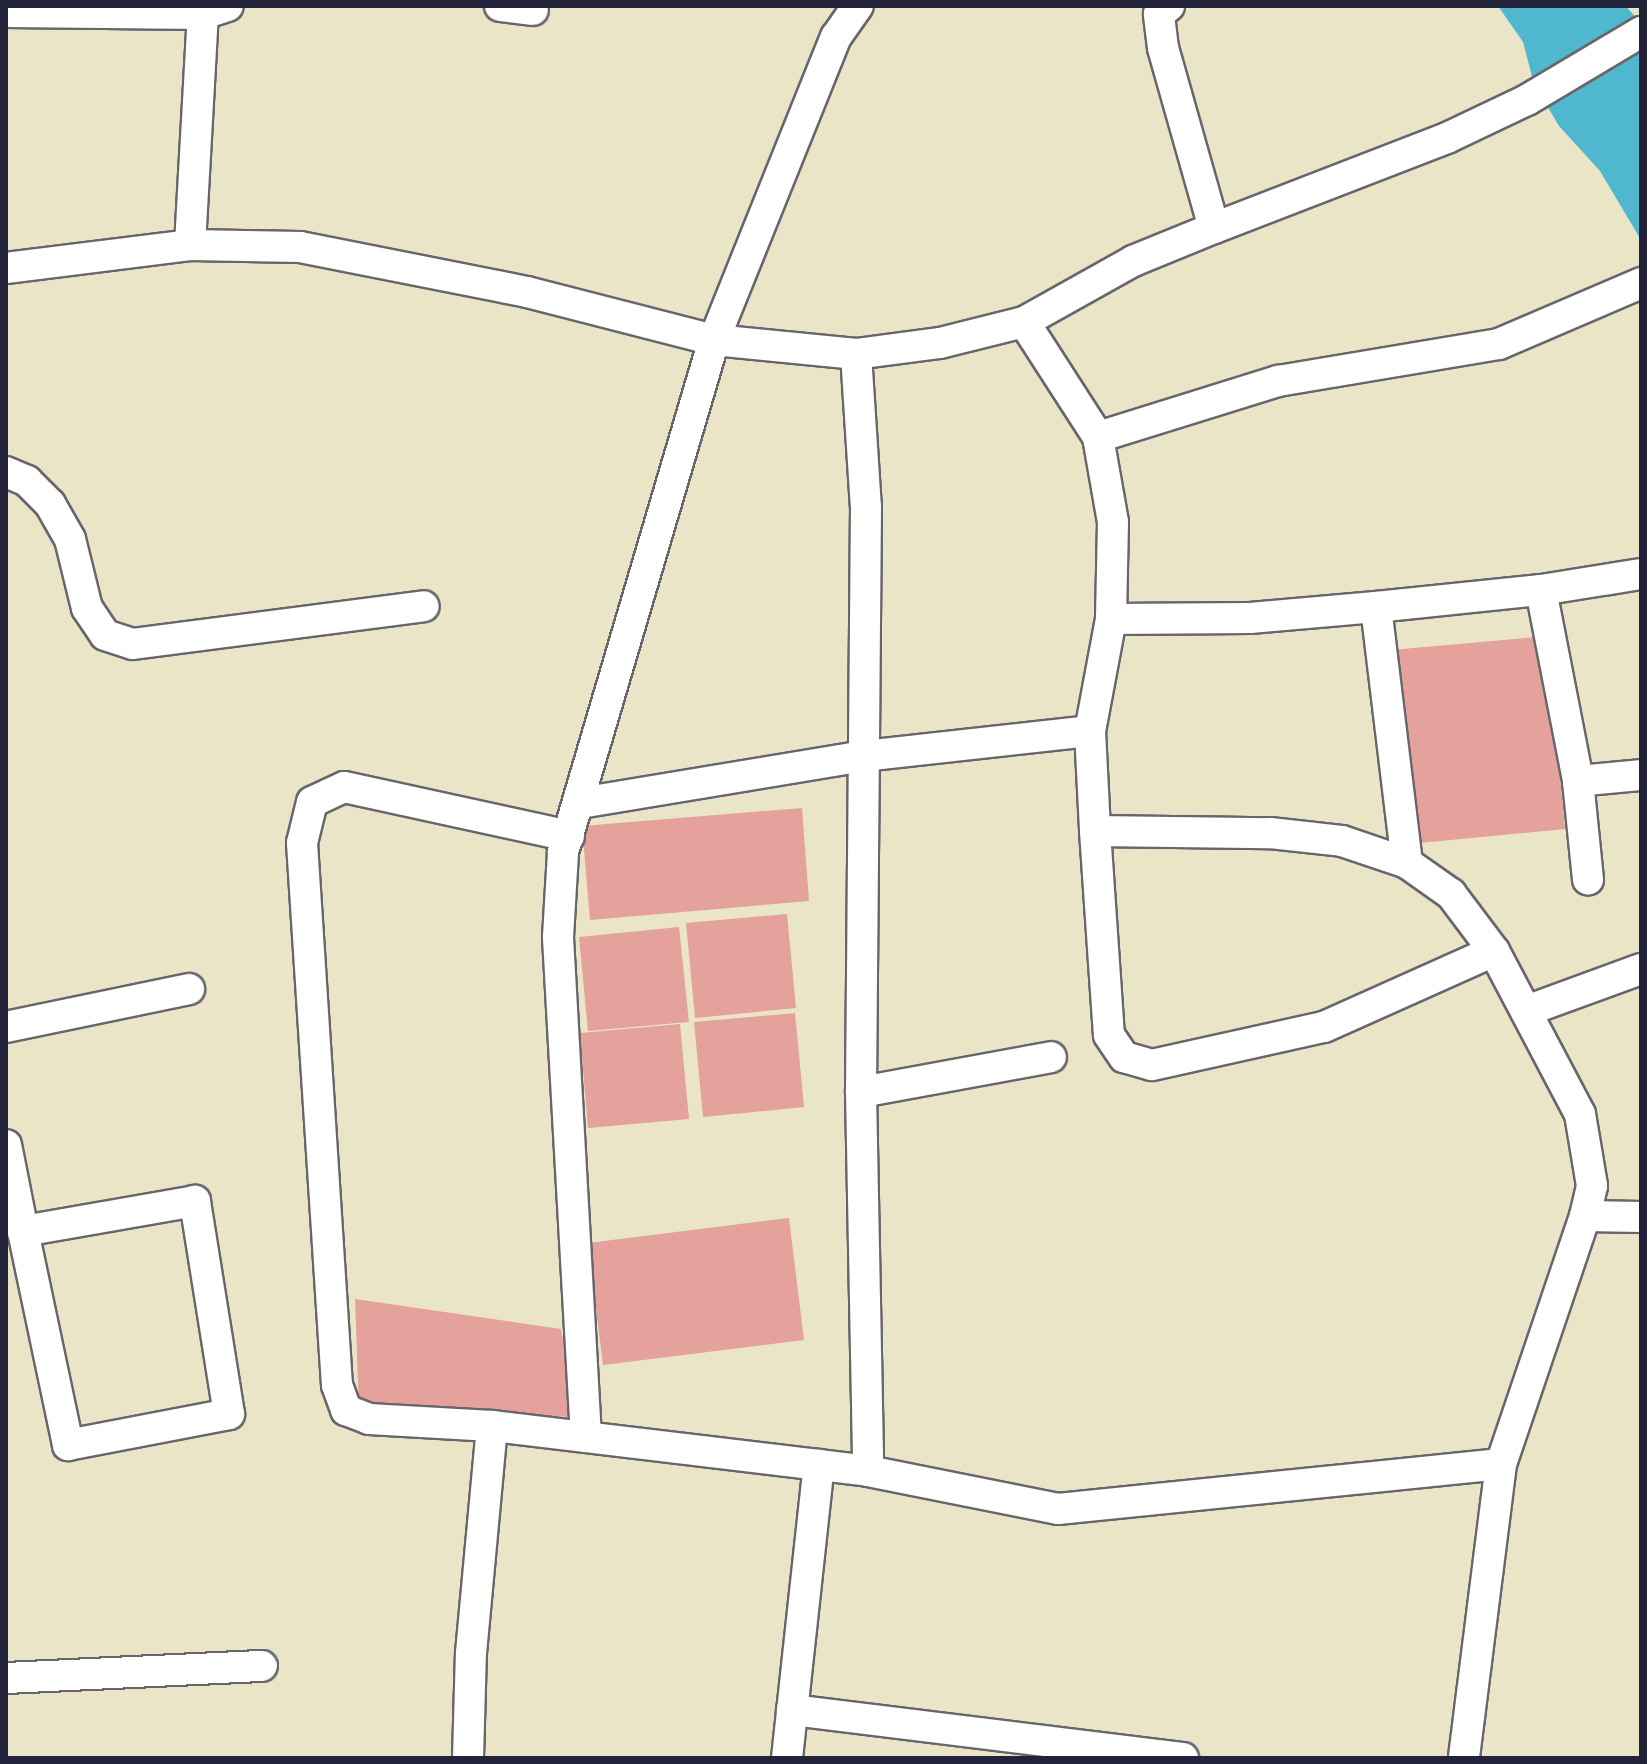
<!DOCTYPE html>
<style>
body{margin:0}
#map{position:relative;width:1647px;height:1764px;overflow:hidden;background:#ebe5c7;font-family:"IM FELL English",serif}
div>[style]{position:absolute}
.water>*{inset:0;background:#4fb7ce}
.building>*{inset:0;background:#e5a19c}
.roads{filter:drop-shadow(2px 0 #68666c) drop-shadow(-2px 0 #68666c) drop-shadow(0 2px #68666c) drop-shadow(0 -2px #68666c)}
.minor>*{height:30px;margin:-15px;padding:0 15px;transform-origin:15px;border-radius:15px;background:#fff}
span{translate:-50% -50%;white-space:nowrap;text-align:center;line-height:1.15;-webkit-text-stroke:6px #f6f6f2;paint-order:stroke}
.frame{position:absolute;inset:0;border:8px solid #22223b;pointer-events:none}
</style>
<div id="map">
<div class="water">
<i style="clip-path:polygon(1498px 6px,1626px 6px,1641px 24px,1641px 240px,1600px 171px,1559px 126px,1534px 84px,1523px 42px)"></i>
</div>
<div class="building">
<i style="clip-path:polygon(1547px 636px,1565px 829px,1409px 844px,1391px 650px)"></i>
<i style="clip-path:polygon(802px 808px,809px 901px,590px 920px,582px 826px)"></i>
<i style="clip-path:polygon(787px 914px,796px 1008px,695px 1018px,686px 923px)"></i>
<i style="clip-path:polygon(679px 927px,689px 1022px,588px 1031px,579px 937px)"></i>
<i style="clip-path:polygon(795px 1013px,804px 1107px,703px 1117px,694px 1022px)"></i>
<i style="clip-path:polygon(680px 1024px,689px 1119px,588px 1128px,580px 1033px)"></i>
<i style="clip-path:polygon(789px 1218px,804px 1340px,603px 1365px,588px 1243px)"></i>
<i style="clip-path:polygon(355px 1299px,561px 1329px,577px 1417px,359px 1410px)"></i>
</div>
<div class="roads">
<div class="minor">
<i style="left:500px;top:6px;width:33px;rotate:7deg"></i>
<i style="left:6px;top:12px;width:197px;rotate:0.6deg"></i>
<i style="left:203px;top:14px;width:26px;rotate:-18deg"></i>
<i style="left:1214px;top:228px;width:250px;rotate:-21.1deg"></i>
<i style="left:1447px;top:138px;width:89px;rotate:-25.4deg"></i>
<i style="left:1527px;top:100px;width:133px;rotate:-30.8deg"></i>
<i style="left:190px;top:245px;width:231px;rotate:-86.8deg"></i>
<i style="left:6px;top:268px;width:185px;rotate:-7.1deg"></i>
<i style="left:190px;top:245px;width:110px;rotate:1deg"></i>
<i style="left:300px;top:247px;width:231px;rotate:11.2deg"></i>
<i style="left:527px;top:292px;width:193px;rotate:14.4deg"></i>
<i style="left:714px;top:340px;width:143px;rotate:5.6deg"></i>
<i style="left:856px;top:354px;width:85px;rotate:-7.5deg"></i>
<i style="left:940px;top:343px;width:87px;rotate:-14deg"></i>
<i style="left:1024px;top:322px;width:125px;rotate:-29.2deg"></i>
<i style="left:1133px;top:261px;width:87px;rotate:-22.2deg"></i>
<i style="left:1214px;top:228px;width:187px;rotate:-105.8deg"></i>
<i style="left:1163px;top:48px;width:34px;rotate:-97deg"></i>
<i style="left:1159px;top:14px;width:13px;rotate:-39deg"></i>
<i style="left:1024px;top:322px;width:137px;rotate:57.2deg"></i>
<i style="left:1098px;top:437px;width:86px;rotate:80deg"></i>
<i style="left:1113px;top:522px;width:97px;rotate:91.2deg"></i>
<i style="left:1111px;top:619px;width:114px;rotate:100.6deg"></i>
<i style="left:1090px;top:731px;width:100px;rotate:87.1deg"></i>
<i style="left:1095px;top:831px;width:175px;rotate:0.7deg"></i>
<i style="left:1270px;top:833px;width:72px;rotate:6.3deg"></i>
<i style="left:1342px;top:841px;width:69px;rotate:18.7deg"></i>
<i style="left:1407px;top:863px;width:54px;rotate:35.2deg"></i>
<i style="left:1451px;top:894px;width:71px;rotate:53deg"></i>
<i style="left:1494px;top:951px;width:184px;rotate:62.2deg"></i>
<i style="left:1580px;top:1114px;width:73px;rotate:80.5deg"></i>
<i style="left:1592px;top:1186px;width:31px;rotate:103deg"></i>
<i style="left:1585px;top:1216px;width:262px;rotate:108.7deg"></i>
<i style="left:1501px;top:1464px;width:296px;rotate:97.2deg"></i>
<i style="left:856px;top:354px;width:153px;rotate:86.3deg"></i>
<i style="left:866px;top:507px;width:585px;rotate:90.49deg"></i>
<i style="left:861px;top:1092px;width:379px;rotate:88.9deg"></i>
<i style="left:1098px;top:437px;width:189px;rotate:-17.3deg"></i>
<i style="left:1278px;top:381px;width:224px;rotate:-9.5deg"></i>
<i style="left:1499px;top:344px;width:155px;rotate:-23.2deg"></i>
<i style="left:6px;top:472px;width:23px;rotate:23deg"></i>
<i style="left:27px;top:481px;width:33px;rotate:45deg"></i>
<i style="left:50px;top:504px;width:40px;rotate:60.3deg"></i>
<i style="left:70px;top:539px;width:71px;rotate:76.2deg"></i>
<i style="left:87px;top:608px;width:32px;rotate:56deg"></i>
<i style="left:105px;top:635px;width:29px;rotate:18deg"></i>
<i style="left:133px;top:644px;width:293px;rotate:-7.4deg"></i>
<i style="left:1541px;top:590px;width:195px;rotate:79deg"></i>
<i style="left:1578px;top:781px;width:99px;rotate:84.2deg"></i>
<i style="left:1376px;top:607px;width:258px;rotate:83.1deg"></i>
<i style="left:1111px;top:619px;width:139px;rotate:-0.4deg"></i>
<i style="left:1250px;top:618px;width:126px;rotate:-5deg"></i>
<i style="left:1376px;top:607px;width:166px;rotate:-5.9deg"></i>
<i style="left:1541px;top:590px;width:101px;rotate:-9.1deg"></i>
<i style="left:1578px;top:781px;width:63px;rotate:-5.4deg"></i>
<i style="left:580px;top:803px;width:288px;rotate:-9.4deg"></i>
<i style="left:864px;top:756px;width:227px;rotate:-6.3deg"></i>
<i style="left:1095px;top:831px;width:204px;rotate:86.1deg"></i>
<i style="left:1109px;top:1035px;width:27px;rotate:56deg"></i>
<i style="left:1124px;top:1057px;width:29px;rotate:16deg"></i>
<i style="left:1152px;top:1065px;width:176px;rotate:-12.5deg"></i>
<i style="left:1324px;top:1027px;width:186px;rotate:-24.1deg"></i>
<i style="left:569px;top:836px;width:230px;rotate:-167.7deg"></i>
<i style="left:344px;top:787px;width:35px;rotate:155deg"></i>
<i style="left:312px;top:802px;width:42px;rotate:103.7deg"></i>
<i style="left:302px;top:843px;width:543px;rotate:86.31deg"></i>
<i style="left:337px;top:1385px;width:27px;rotate:70deg"></i>
<i style="left:346px;top:1410px;width:25px;rotate:21deg"></i>
<i style="left:369px;top:1419px;width:123px;rotate:3.3deg"></i>
<i style="left:492px;top:1426px;width:379px;rotate:6.8deg"></i>
<i style="left:868px;top:1471px;width:194px;rotate:11.3deg"></i>
<i style="left:1058px;top:1509px;width:445px;rotate:-5.8deg"></i>
<i style="left:1526px;top:1011px;width:122px;rotate:-20.1deg"></i>
<i style="left:6px;top:1027px;width:187px;rotate:-11.7deg"></i>
<i style="left:861px;top:1092px;width:193px;rotate:-10.4deg"></i>
<i style="left:6px;top:1145px;width:88px;rotate:78.8deg"></i>
<i style="left:23px;top:1231px;width:219px;rotate:78.1deg"></i>
<i style="left:68px;top:1445px;width:164px;rotate:-10.9deg"></i>
<i style="left:229px;top:1414px;width:216px;rotate:-99.1deg"></i>
<i style="left:195px;top:1201px;width:175px;rotate:170.1deg"></i>
<i style="left:1585px;top:1216px;width:56px;rotate:1deg"></i>
<i style="left:586px;top:1437px;width:501px;rotate:-93.21deg"></i>
<i style="left:558px;top:937px;width:85px;rotate:-86.6deg"></i>
<i style="left:563px;top:852px;width:534px;rotate:-73.57deg"></i>
<i style="left:714px;top:340px;width:327px;rotate:-68.1deg"></i>
<i style="left:836px;top:37px;width:38px;rotate:-55deg"></i>
<i style="left:6px;top:1678px;width:256px;rotate:-2.7deg"></i>
<i style="left:792px;top:1710px;width:394px;rotate:7deg"></i>
<i style="left:468px;top:1758px;width:105px;rotate:-88.4deg"></i>
<i style="left:471px;top:1653px;width:228px;rotate:-84.7deg"></i>
<i style="left:787px;top:1758px;width:295px;rotate:-83.8deg"></i>
</div>
</div>
<div class="frame"></div>
</div>
